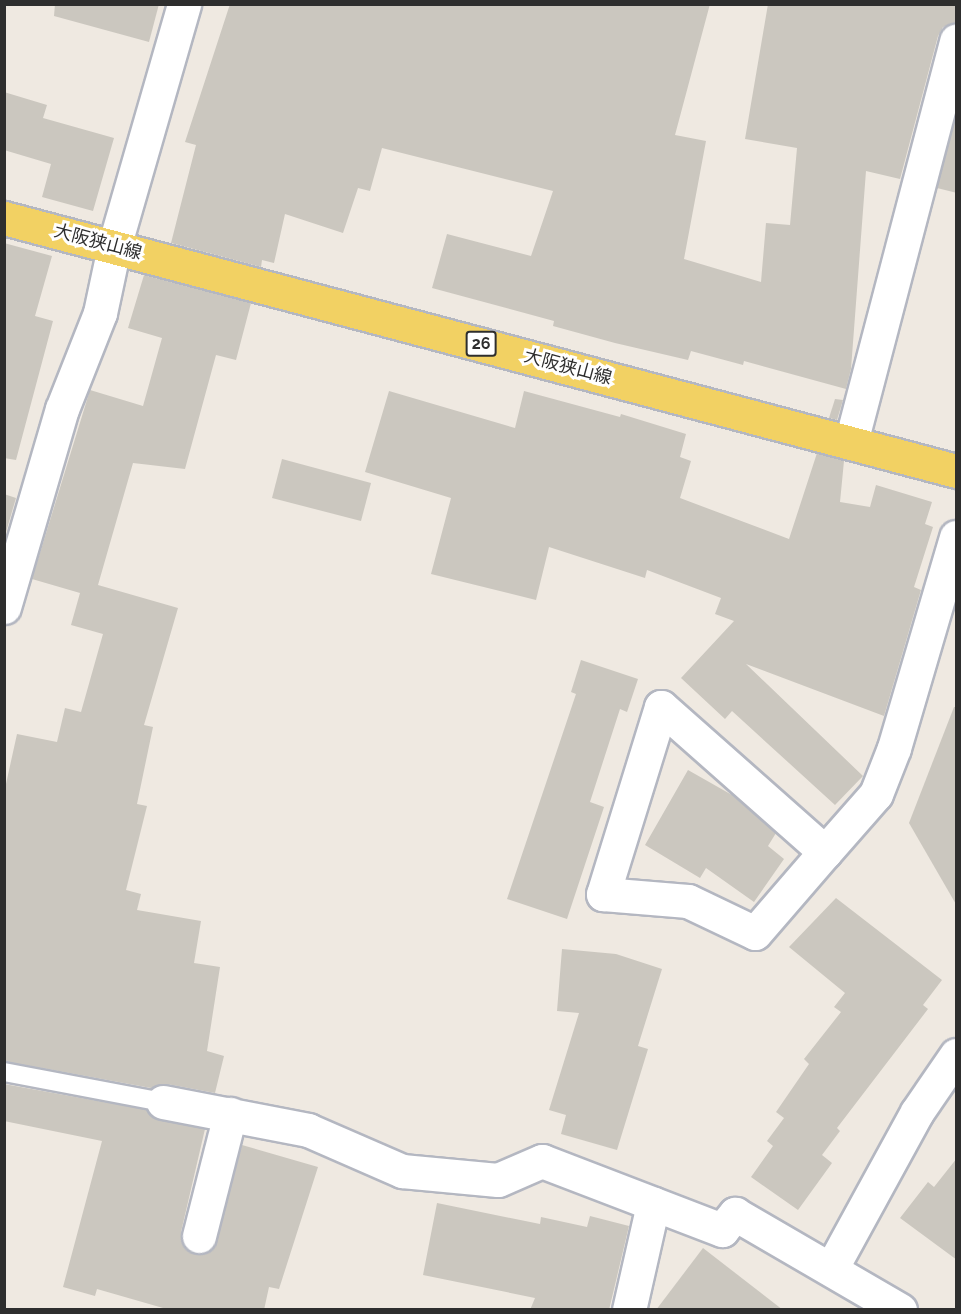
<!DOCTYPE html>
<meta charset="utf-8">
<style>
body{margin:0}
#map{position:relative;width:961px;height:1314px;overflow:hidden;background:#efe9e1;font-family:Raleway,"Noto Sans JP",sans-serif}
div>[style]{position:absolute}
.building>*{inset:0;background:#cbc7bf}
.roads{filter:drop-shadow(2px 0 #b4b7c1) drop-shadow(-2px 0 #b4b7c1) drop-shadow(0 2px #b4b7c1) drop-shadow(0 -2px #b4b7c1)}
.lane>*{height:18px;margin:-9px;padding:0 9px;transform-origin:9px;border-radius:9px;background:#fff}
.street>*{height:33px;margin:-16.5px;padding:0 16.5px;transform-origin:16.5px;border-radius:16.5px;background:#fff}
.primary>*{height:33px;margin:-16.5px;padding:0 16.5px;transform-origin:16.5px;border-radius:16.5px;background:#f2d163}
span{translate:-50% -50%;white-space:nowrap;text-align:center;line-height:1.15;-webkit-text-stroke:6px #fff;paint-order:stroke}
.shield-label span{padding:2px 4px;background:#fff;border:2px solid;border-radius:4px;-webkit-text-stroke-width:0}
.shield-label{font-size:16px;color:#2e2e2e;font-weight:700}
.street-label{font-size:18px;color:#2e2e2e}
.frame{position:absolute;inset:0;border:6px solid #2e2e2e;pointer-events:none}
</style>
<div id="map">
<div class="building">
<i style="clip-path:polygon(55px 4px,159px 4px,149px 42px,54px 16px)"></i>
<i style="clip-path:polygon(230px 4px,710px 4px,675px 135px,706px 141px,684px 259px,761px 282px,766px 223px,790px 225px,797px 148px,745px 139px,768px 4px,957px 4px,957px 23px,943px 27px,938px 36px,900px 179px,866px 171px,851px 369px,846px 389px,744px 361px,743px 365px,691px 351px,688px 360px,615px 343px,553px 326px,554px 321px,432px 288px,447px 234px,531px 256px,553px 191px,382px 148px,370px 191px,358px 188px,343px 233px,285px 214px,274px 263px,262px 260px,261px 267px,171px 243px,196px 145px,185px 142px)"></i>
<i style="clip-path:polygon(4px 92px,47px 105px,43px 118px,114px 138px,93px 211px,42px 197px,51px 164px,4px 150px)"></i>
<i style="clip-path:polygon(957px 113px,957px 193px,937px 188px)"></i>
<i style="clip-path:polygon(4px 243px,52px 256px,35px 316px,53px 321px,16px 460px,4px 458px)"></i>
<i style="clip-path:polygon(144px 275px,251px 303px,236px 360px,216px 355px,185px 469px,133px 463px,98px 585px,178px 608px,144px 725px,153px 727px,137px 804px,147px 806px,126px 890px,141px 894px,137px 910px,201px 921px,194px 963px,220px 967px,207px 1051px,224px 1056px,215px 1093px,167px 1084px,151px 1088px,4px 1061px,4px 793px,17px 734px,57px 742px,65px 708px,81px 712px,103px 634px,71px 625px,80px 593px,32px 579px,90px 390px,143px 406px,162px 338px,128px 328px)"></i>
<i style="clip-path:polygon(389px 391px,515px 428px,524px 391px,620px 417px,621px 414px,686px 434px,680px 457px,691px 461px,680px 498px,789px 539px,817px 453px,844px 461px,840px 502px,870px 507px,876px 485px,932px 502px,925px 524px,933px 527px,914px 587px,921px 590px,884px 716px,746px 664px,863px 776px,835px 805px,732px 711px,725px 719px,681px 678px,734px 621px,715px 614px,721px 598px,647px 570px,645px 578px,549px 547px,536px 600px,431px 574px,451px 498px,365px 472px)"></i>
<i style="clip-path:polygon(835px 399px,843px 400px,837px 420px,829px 418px)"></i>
<i style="clip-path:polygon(282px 459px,371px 483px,361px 521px,272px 498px)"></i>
<i style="clip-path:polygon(4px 494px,16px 498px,4px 539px)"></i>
<i style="clip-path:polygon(581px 660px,638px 679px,627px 712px,620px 709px,590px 802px,604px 807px,567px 919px,507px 899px,576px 694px,571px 692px)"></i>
<i style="clip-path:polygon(954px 707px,957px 707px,957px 906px,909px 823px)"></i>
<i style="clip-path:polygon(688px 770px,732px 795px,776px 833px,768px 846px,784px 859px,754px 902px,706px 868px,700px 878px,645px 845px)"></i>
<i style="clip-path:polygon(836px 898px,942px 980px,923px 1005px,928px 1009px,837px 1128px,840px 1131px,822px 1155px,832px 1163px,798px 1210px,751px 1177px,773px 1146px,767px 1141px,784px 1118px,776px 1112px,809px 1064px,804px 1059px,841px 1012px,834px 1007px,845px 993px,789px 947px)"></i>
<i style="clip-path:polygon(562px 949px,616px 954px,662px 969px,638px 1046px,648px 1049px,617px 1150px,561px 1134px,566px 1115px,549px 1110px,579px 1013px,557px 1011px)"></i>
<i style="clip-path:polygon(4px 1084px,147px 1110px,159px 1120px,205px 1129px,181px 1232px,186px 1249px,194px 1254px,205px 1254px,217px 1241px,242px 1145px,318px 1167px,279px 1289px,269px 1287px,264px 1310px,170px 1310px,97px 1289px,95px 1296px,63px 1287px,102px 1141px,4px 1121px)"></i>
<i style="clip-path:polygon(957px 1158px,957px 1260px,900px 1218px,928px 1182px,934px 1187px)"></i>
<i style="clip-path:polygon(437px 1203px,540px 1224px,541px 1217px,587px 1227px,590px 1216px,629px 1226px,609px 1310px,530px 1310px,535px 1298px,423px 1275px)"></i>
<i style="clip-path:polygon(703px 1248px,783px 1310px,656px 1310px)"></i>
</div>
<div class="roads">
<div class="lane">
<i style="left:4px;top:1072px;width:162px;rotate:10.7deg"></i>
</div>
<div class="street">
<i style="left:851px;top:442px;width:415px;rotate:-75.3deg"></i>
<i style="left:4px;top:607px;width:206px;rotate:-73.7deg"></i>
<i style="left:62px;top:409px;width:103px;rotate:-68.4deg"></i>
<i style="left:100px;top:313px;width:67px;rotate:-78deg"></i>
<i style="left:114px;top:247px;width:253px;rotate:-73.9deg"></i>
<i style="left:825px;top:852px;width:219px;rotate:-138.5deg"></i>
<i style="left:661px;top:707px;width:196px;rotate:107.2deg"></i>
<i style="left:603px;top:894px;width:85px;rotate:4.7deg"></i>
<i style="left:688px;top:901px;width:74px;rotate:25.5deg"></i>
<i style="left:755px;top:933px;width:107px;rotate:-49.2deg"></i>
<i style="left:825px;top:852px;width:77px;rotate:-48.7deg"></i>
<i style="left:876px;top:794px;width:49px;rotate:-68.6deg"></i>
<i style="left:894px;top:748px;width:220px;rotate:-73.6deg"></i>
<i style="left:163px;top:1102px;width:148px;rotate:10.9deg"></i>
<i style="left:308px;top:1130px;width:103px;rotate:23.6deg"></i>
<i style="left:402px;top:1171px;width:96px;rotate:5.4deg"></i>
<i style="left:498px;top:1180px;width:48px;rotate:-23.4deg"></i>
<i style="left:542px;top:1161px;width:193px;rotate:21deg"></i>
<i style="left:722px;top:1230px;width:21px;rotate:-51deg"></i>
<i style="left:735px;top:1214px;width:191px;rotate:30.2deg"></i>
<i style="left:199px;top:1236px;width:126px;rotate:-75.7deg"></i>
<i style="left:831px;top:1269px;width:179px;rotate:-61.3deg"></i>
<i style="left:917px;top:1112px;width:69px;rotate:-55.6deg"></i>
<i style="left:629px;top:1310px;width:109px;rotate:-77.2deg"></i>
</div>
<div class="primary">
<i style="left:4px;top:218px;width:985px;rotate:14.88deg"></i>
</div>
</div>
<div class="shield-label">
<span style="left:481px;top:344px">26</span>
</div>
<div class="street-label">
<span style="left:98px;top:242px;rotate:15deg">大阪狭山線</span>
<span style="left:568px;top:367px;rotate:15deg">大阪狭山線</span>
</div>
<div class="frame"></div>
</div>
